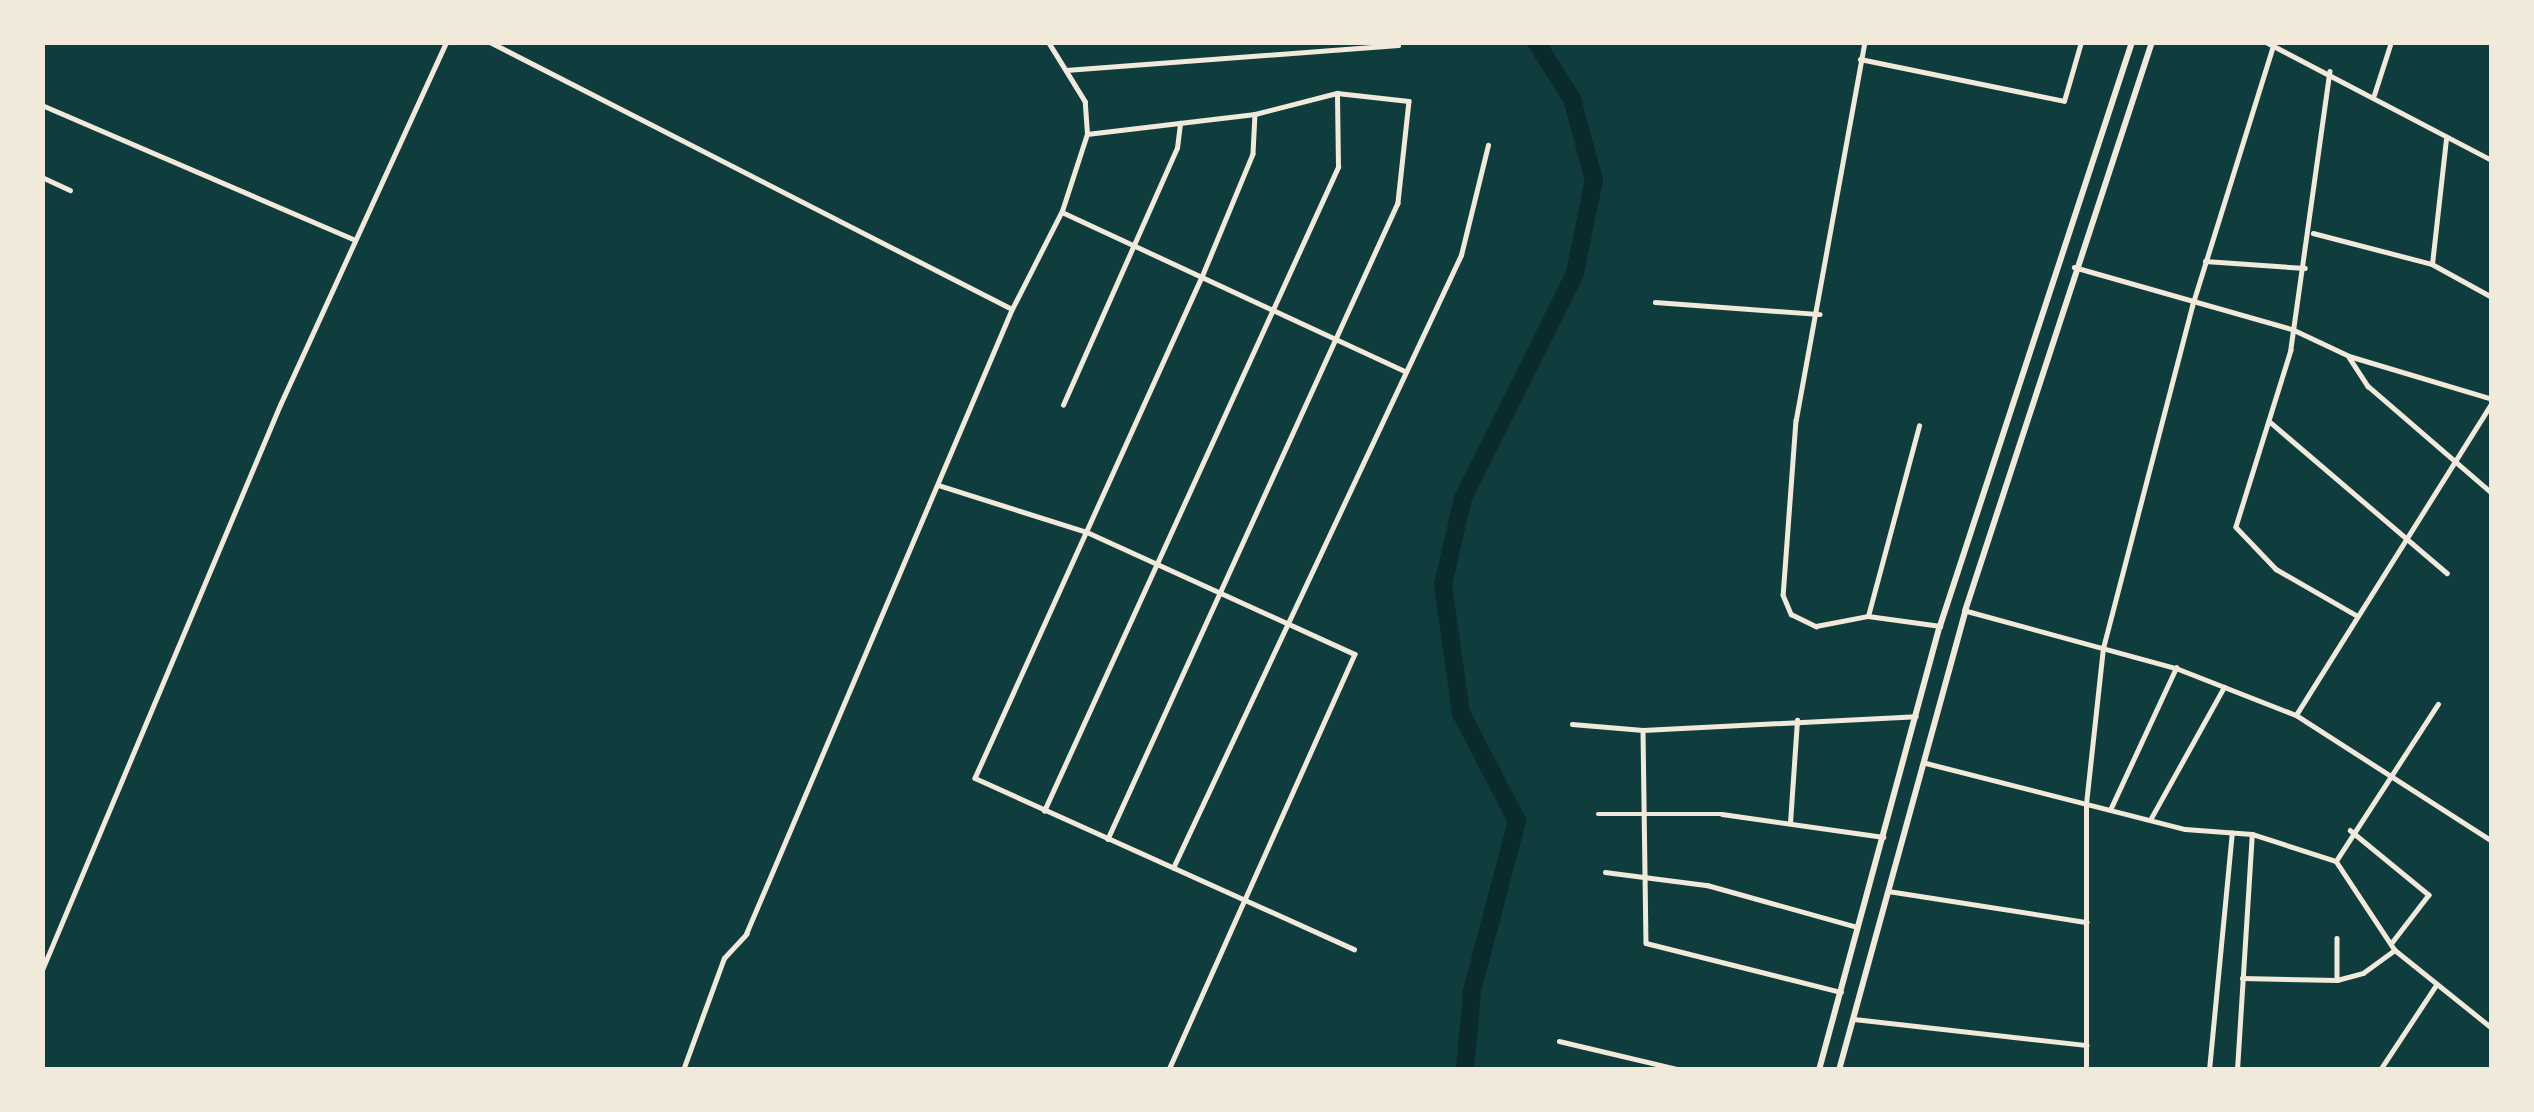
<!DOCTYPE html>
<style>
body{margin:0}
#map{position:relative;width:2534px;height:1112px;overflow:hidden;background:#0f3d3e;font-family:"Golos Text",sans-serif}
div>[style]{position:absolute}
.river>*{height:18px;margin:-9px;padding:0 9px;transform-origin:9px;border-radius:9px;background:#0a2a2b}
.minor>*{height:4.5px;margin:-2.25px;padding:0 2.25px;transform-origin:2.25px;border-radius:2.25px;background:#f1e9da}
.tertiary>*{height:4.5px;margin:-2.25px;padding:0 2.25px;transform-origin:2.25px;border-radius:2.25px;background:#f1e9da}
.secondary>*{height:6px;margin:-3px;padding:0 3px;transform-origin:3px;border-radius:3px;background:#f1e9da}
span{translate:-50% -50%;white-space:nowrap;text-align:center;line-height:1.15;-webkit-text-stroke:10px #f1e9da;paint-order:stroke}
.frame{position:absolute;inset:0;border:45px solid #f1e9da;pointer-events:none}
</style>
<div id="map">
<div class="river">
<i style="left:1465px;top:1070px;width:79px;rotate:-84.9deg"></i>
<i style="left:1472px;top:991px;width:176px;rotate:-75.2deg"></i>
<i style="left:1517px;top:821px;width:122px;rotate:-117.4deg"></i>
<i style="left:1461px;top:713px;width:129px;rotate:-98deg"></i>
<i style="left:1443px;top:585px;width:89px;rotate:-77.1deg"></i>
<i style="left:1463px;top:498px;width:251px;rotate:-63.5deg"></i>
<i style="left:1575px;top:273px;width:95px;rotate:-78.5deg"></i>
<i style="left:1594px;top:180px;width:84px;rotate:-105.2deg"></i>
<i style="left:1572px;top:99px;width:67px;rotate:-122.3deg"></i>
</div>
<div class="minor">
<i style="left:490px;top:42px;width:586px;rotate:27.09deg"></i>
<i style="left:1865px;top:42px;width:384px;rotate:100.3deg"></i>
<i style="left:1796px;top:420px;width:175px;rotate:94.2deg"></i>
<i style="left:1783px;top:595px;width:21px;rotate:67deg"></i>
<i style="left:1791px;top:614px;width:28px;rotate:26deg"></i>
<i style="left:1816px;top:626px;width:53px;rotate:-10.9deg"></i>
<i style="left:1868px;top:616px;width:73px;rotate:7.9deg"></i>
<i style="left:2266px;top:42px;width:255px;rotate:27.6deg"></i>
<i style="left:1860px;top:59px;width:208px;rotate:11.6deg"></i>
<i style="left:2064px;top:101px;width:61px;rotate:-73.9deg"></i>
<i style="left:1066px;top:70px;width:333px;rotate:-4.3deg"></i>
<i style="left:2330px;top:71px;width:282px;rotate:98deg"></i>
<i style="left:2291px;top:350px;width:185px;rotate:107.3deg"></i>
<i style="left:2236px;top:527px;width:58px;rotate:46.4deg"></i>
<i style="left:2276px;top:569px;width:92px;rotate:29.9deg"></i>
<i style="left:2374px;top:95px;width:56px;rotate:-72.2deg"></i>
<i style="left:42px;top:105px;width:339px;rotate:23.3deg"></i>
<i style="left:1255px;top:114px;width:40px;rotate:92.9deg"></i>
<i style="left:1253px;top:154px;width:133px;rotate:112.5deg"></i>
<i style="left:1202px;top:277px;width:550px;rotate:114.37deg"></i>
<i style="left:975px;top:778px;width:416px;rotate:24.3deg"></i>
<i style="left:1087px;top:134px;width:169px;rotate:-6.8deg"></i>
<i style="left:1255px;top:114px;width:85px;rotate:-14.4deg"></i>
<i style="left:1337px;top:93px;width:72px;rotate:6.3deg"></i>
<i style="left:1409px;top:101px;width:103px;rotate:96.2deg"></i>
<i style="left:1398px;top:203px;width:699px;rotate:114.51deg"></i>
<i style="left:42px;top:177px;width:31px;rotate:25deg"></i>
<i style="left:1062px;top:212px;width:378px;rotate:24.9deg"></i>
<i style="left:2313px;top:233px;width:123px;rotate:14.6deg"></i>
<i style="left:2432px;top:264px;width:68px;rotate:28.8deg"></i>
<i style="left:2205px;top:261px;width:100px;rotate:4deg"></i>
<i style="left:2074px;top:267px;width:227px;rotate:15.9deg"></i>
<i style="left:2292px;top:329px;width:63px;rotate:25.3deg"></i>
<i style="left:2349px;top:356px;width:149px;rotate:16.7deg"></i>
<i style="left:1655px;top:302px;width:165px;rotate:4.2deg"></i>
<i style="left:2349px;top:357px;width:35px;rotate:57deg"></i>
<i style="left:2368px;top:386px;width:164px;rotate:40.8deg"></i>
<i style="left:1063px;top:405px;width:281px;rotate:-66.1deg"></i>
<i style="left:1177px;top:148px;width:25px;rotate:-83deg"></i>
<i style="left:2269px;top:421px;width:234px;rotate:40.5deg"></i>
<i style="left:938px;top:485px;width:156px;rotate:17.5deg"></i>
<i style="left:1087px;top:532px;width:294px;rotate:24.5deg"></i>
<i style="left:1355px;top:654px;width:456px;rotate:114.1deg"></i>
<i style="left:1868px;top:616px;width:197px;rotate:-75deg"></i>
<i style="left:2296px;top:715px;width:233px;rotate:32.7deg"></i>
<i style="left:1572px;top:724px;width:71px;rotate:4.8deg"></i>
<i style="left:1643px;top:730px;width:273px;rotate:-2.9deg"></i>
<i style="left:1643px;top:730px;width:213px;rotate:89.2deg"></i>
<i style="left:1646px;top:943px;width:201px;rotate:14.1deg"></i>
<i style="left:2110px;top:810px;width:157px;rotate:-65.1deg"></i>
<i style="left:1044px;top:811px;width:708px;rotate:-65.46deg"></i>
<i style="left:1338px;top:167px;width:72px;rotate:-90.8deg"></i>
<i style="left:1598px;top:814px;width:124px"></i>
<i style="left:1722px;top:814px;width:163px;rotate:8.1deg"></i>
<i style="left:2150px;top:820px;width:152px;rotate:-60.9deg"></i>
<i style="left:1790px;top:823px;width:103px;rotate:-86.1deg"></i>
<i style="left:2350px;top:830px;width:102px;rotate:39.4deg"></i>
<i style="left:2429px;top:895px;width:61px;rotate:127.6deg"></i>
<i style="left:2336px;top:861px;width:187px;rotate:-57deg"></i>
<i style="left:1173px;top:868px;width:677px;rotate:-64.83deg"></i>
<i style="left:1461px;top:255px;width:113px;rotate:-76.2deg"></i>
<i style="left:1605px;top:872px;width:103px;rotate:7.3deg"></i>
<i style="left:1707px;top:885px;width:156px;rotate:15.6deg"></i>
<i style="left:1888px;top:891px;width:201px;rotate:8.9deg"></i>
<i style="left:2337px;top:938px;width:42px;rotate:90deg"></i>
<i style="left:2242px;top:978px;width:95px;rotate:1.2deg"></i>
<i style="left:2337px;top:980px;width:27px;rotate:-15deg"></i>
<i style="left:2363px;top:973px;width:39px;rotate:-36deg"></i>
<i style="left:1854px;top:1019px;width:234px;rotate:6.4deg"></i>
<i style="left:1559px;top:1041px;width:126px;rotate:13.3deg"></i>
<i style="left:683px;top:1070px;width:119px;rotate:-69.9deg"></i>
<i style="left:724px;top:958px;width:33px;rotate:-47deg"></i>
<i style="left:746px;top:934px;width:679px;rotate:-66.95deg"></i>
<i style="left:1012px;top:309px;width:110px;rotate:-63deg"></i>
<i style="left:1062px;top:211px;width:81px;rotate:-72deg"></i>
<i style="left:1087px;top:134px;width:32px;rotate:-94deg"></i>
<i style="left:1085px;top:102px;width:70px;rotate:-121.7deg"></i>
<i style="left:2086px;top:1070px;width:266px;rotate:-90deg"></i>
<i style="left:2086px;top:804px;width:157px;rotate:-83.8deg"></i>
<i style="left:2103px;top:648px;width:353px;rotate:-75.4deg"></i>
<i style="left:2192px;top:306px;width:276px;rotate:-72.7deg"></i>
<i style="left:2209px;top:1070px;width:238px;rotate:-84.5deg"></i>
<i style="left:2237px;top:1070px;width:236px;rotate:-86.4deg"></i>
<i style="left:2380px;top:1070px;width:102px;rotate:-56.6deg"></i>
</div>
<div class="tertiary">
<i style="left:2432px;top:264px;width:125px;rotate:-83.6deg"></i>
<i style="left:1967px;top:611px;width:217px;rotate:15.3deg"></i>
<i style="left:2176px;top:668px;width:129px;rotate:21.4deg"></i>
<i style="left:2296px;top:715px;width:369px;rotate:-57.9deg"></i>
<i style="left:1926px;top:763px;width:267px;rotate:14.3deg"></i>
<i style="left:2185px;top:829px;width:67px;rotate:4.3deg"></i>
<i style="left:2252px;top:834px;width:88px;rotate:17.8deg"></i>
<i style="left:2336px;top:861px;width:107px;rotate:56.5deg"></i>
<i style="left:2395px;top:950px;width:124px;rotate:38.8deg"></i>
<i style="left:42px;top:970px;width:613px;rotate:-67.16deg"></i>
<i style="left:280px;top:405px;width:399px;rotate:-65.4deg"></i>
</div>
<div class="secondary">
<i style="left:1819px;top:1070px;width:460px;rotate:-74.8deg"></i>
<i style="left:1940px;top:626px;width:615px;rotate:-71.8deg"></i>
<i style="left:1839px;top:1070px;width:476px;rotate:-74.6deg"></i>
<i style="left:1965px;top:611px;width:599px;rotate:-71.81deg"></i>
</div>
<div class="frame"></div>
</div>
